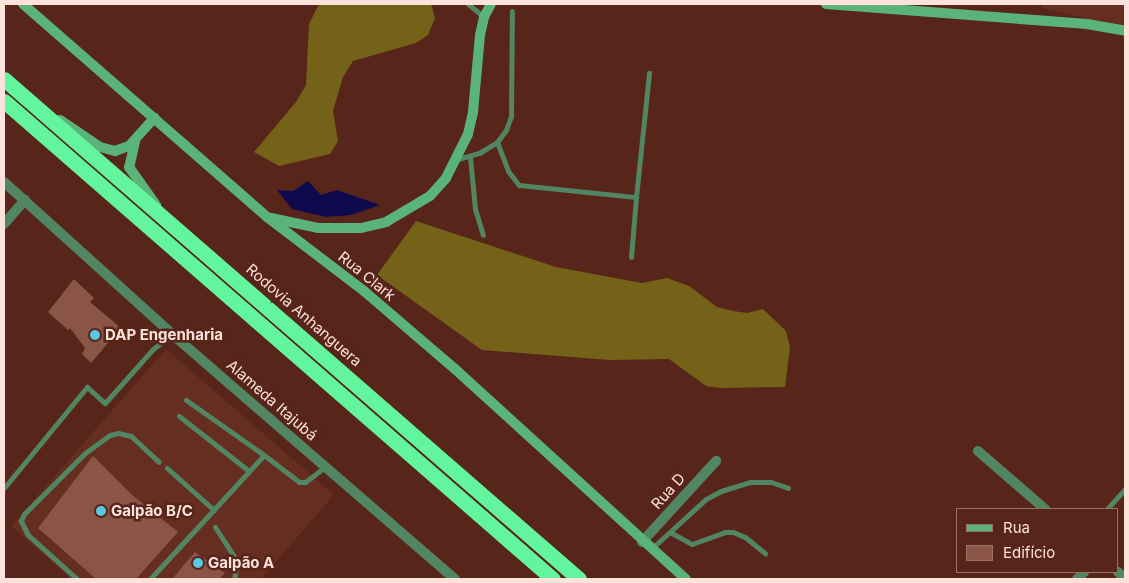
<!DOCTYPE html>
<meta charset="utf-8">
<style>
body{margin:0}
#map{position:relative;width:1129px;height:583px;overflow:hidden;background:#57251a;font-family:Inter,sans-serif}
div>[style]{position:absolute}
.built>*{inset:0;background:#662e21}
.forest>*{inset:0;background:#746219}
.water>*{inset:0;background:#0f0a4d}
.building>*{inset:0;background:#8a5447}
.lane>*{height:5px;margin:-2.5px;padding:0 2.5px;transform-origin:2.5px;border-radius:2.5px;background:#528663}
.street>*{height:10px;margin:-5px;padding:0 5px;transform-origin:5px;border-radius:5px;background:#528663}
.secondary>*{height:10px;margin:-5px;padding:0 5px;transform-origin:5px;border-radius:5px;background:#5bb37c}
.highway>*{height:15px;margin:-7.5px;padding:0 7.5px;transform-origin:7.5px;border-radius:7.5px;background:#63f59e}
.dots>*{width:14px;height:14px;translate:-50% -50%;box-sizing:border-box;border:2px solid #57251a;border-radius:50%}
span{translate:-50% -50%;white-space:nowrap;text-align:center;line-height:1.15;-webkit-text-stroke:5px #57251a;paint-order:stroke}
.street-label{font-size:15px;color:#fce2db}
.poi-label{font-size:15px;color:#fce2db;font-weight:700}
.left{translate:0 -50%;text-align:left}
.frame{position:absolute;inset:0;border:5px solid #fce2db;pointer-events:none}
.legend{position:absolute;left:956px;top:508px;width:162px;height:65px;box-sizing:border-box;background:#57251a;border:1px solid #997167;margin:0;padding:6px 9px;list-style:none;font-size:15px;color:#fce2db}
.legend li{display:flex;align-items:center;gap:10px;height:25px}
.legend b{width:25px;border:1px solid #997167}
</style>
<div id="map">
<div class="built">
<i style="clip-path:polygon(1041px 4px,1125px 4px,1125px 27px,1042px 8px)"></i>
<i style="clip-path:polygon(166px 349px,334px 495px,261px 579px,71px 579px,11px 526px)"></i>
</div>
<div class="forest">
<i style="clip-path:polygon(319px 4px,431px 4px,435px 18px,428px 35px,416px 43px,353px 61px,343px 77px,333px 111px,338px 141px,330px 154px,279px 166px,254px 152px,296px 102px,306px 85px,309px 24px)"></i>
<i style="clip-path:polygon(416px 221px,556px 267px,642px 283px,667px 278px,689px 286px,717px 307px,733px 311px,747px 313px,763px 309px,786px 331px,790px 347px,785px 387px,720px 388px,706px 386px,669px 359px,610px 360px,482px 350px,377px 275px)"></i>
</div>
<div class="water">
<i style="clip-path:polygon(308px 181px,321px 195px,337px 190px,380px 205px,351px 215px,326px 217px,292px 209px,277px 190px,293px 191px)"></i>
</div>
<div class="building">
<i style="clip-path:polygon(74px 279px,94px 298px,90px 302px,121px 328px,91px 363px,82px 354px,85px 348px,70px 328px,68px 330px,48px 312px)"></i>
<i style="clip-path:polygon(93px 456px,132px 495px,178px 532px,136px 579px,96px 579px,38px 528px)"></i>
<i style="clip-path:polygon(195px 552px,225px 573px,219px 579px,172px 579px)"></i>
</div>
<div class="lane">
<i style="left:468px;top:4px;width:21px;rotate:39deg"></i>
<i style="left:497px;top:142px;width:31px;rotate:69deg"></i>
<i style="left:508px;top:171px;width:18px;rotate:52deg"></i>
<i style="left:519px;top:185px;width:118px;rotate:5.9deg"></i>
<i style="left:636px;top:197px;width:125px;rotate:-84deg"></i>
<i style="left:470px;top:157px;width:52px;rotate:84.5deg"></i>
<i style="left:475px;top:209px;width:27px;rotate:73deg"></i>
<i style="left:458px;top:159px;width:22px;rotate:-16deg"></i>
<i style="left:479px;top:153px;width:21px;rotate:-31deg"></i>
<i style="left:497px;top:142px;width:15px;rotate:-53deg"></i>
<i style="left:506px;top:130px;width:15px;rotate:-70deg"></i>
<i style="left:511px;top:116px;width:105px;rotate:-89.5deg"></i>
<i style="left:631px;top:257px;width:60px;rotate:-85.2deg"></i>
<i style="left:186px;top:400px;width:95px;rotate:35.2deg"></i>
<i style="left:179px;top:416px;width:89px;rotate:38.2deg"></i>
<i style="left:167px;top:468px;width:63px;rotate:41.8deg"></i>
<i style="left:4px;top:488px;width:131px;rotate:-50.6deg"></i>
<i style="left:87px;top:387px;width:24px;rotate:42deg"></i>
<i style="left:105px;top:403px;width:72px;rotate:-48.4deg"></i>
<i style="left:153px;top:349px;width:24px;rotate:-38deg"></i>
<i style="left:1107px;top:509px;width:27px;rotate:-48deg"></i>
<i style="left:215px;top:527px;width:40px;rotate:57.1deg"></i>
<i style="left:237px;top:561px;width:18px;rotate:99deg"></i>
<i style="left:670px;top:532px;width:25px;rotate:29deg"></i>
<i style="left:692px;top:544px;width:35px;rotate:-20deg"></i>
<i style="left:725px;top:532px;width:8px"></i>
<i style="left:733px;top:532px;width:13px;rotate:23deg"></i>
<i style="left:745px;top:537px;width:26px;rotate:39deg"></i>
<i style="left:651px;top:549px;width:74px;rotate:-42.3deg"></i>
<i style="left:706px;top:499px;width:17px;rotate:-28deg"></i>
<i style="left:721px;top:491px;width:30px;rotate:-17deg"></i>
<i style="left:750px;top:482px;width:21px"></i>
<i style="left:771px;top:482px;width:18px;rotate:19deg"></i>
<i style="left:77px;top:579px;width:66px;rotate:-138.1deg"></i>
<i style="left:28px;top:535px;width:16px;rotate:-117deg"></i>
<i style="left:21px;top:521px;width:8px;rotate:-67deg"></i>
<i style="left:24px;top:514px;width:86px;rotate:-45deg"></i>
<i style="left:85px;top:453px;width:31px;rotate:-36deg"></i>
<i style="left:110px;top:435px;width:8px;rotate:-14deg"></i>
<i style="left:118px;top:433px;width:13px;rotate:13deg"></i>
<i style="left:131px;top:436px;width:38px;rotate:43deg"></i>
<i style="left:150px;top:579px;width:168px;rotate:-47.4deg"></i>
<i style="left:264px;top:455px;width:44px;rotate:37.6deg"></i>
<i style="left:299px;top:482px;width:6px"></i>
<i style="left:305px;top:482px;width:25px;rotate:-37deg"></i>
</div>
<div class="street">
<i style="left:4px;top:182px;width:227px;rotate:42.1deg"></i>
<i style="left:172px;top:334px;width:374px;rotate:40.9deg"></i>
<i style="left:4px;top:224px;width:32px;rotate:-49deg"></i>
<i style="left:978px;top:451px;width:89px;rotate:40.9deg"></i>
<i style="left:642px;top:542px;width:110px;rotate:-47.6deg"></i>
<i style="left:1118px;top:572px;width:9px;rotate:41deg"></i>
<i style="left:1077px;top:579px;width:10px;rotate:-45deg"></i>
</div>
<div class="secondary">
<i style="left:23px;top:4px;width:324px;rotate:41.1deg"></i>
<i style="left:267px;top:217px;width:122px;rotate:37.3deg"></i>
<i style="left:364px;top:291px;width:120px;rotate:40.6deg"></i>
<i style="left:455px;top:369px;width:312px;rotate:42.3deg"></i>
<i style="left:826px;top:4px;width:262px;rotate:4.4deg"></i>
<i style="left:1087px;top:24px;width:39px;rotate:10deg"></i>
<i style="left:60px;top:120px;width:48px;rotate:34deg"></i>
<i style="left:100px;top:147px;width:16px;rotate:15deg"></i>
<i style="left:115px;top:151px;width:15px;rotate:-20deg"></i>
<i style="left:129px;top:146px;width:38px;rotate:-48deg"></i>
<i style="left:135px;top:142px;width:26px;rotate:103deg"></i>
<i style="left:129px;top:167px;width:47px;rotate:54.6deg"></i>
<i style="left:271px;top:218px;width:48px;rotate:12deg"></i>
<i style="left:318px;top:228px;width:43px"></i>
<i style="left:361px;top:228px;width:26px;rotate:-13deg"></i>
<i style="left:386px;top:222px;width:51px;rotate:-30.6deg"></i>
<i style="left:430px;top:196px;width:24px;rotate:-48deg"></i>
<i style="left:446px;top:178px;width:49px;rotate:-63.4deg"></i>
<i style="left:468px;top:134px;width:23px;rotate:-77deg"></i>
<i style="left:473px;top:112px;width:77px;rotate:-84.8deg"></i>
<i style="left:480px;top:35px;width:18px;rotate:-77deg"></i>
<i style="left:484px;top:17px;width:15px;rotate:-62deg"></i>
</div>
<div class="highway">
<i style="left:4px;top:79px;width:762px;rotate:41.01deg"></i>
<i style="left:4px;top:101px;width:728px;rotate:41.05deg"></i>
</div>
<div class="dots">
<i style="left:95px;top:335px;background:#57c9e2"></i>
<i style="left:101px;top:511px;background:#57c9e2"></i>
<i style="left:198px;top:563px;background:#57c9e2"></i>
</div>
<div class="street-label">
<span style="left:367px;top:276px;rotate:39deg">Rua Clark</span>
<span style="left:304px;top:315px;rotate:41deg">Rodovia Anhanguera</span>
<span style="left:272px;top:400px;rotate:41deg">Alameda Itajubá</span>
<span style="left:668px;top:491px;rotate:-48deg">Rua D</span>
</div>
<div class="poi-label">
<span class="left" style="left:105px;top:335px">DAP Engenharia</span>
<span class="left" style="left:111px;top:511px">Galpão B/C</span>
<span class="left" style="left:208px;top:563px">Galpão A</span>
</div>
<div class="frame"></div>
<ul class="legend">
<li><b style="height:6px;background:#5bb37c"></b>Rua</li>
<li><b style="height:14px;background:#8a5447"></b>Edifício</li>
</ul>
</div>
